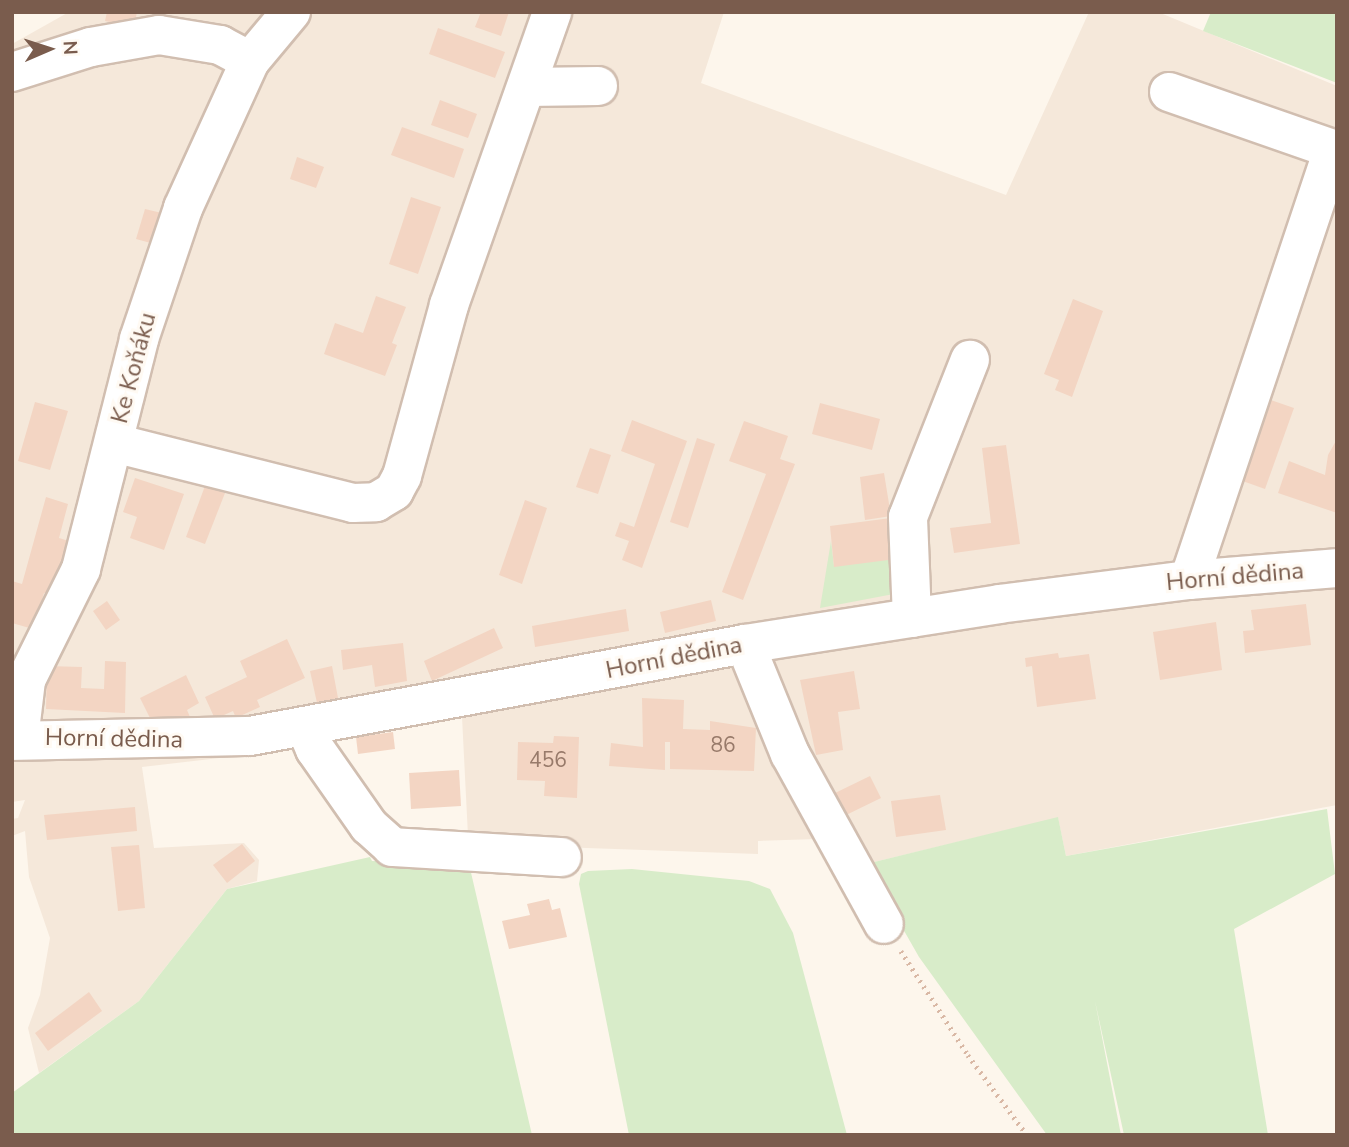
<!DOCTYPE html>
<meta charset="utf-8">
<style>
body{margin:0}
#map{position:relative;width:1349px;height:1147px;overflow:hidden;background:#fdf6ec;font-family:"Nunito Sans",sans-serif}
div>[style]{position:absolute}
.residential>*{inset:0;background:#f5e8da}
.green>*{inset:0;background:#d8ecc9}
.building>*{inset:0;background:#f3d5c3}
.path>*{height:4.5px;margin-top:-2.25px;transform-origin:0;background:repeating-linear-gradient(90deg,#d9b8a5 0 2px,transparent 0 7px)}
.roads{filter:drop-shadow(2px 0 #d1beb0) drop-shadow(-2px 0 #d1beb0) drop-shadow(0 2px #d1beb0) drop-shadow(0 -2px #d1beb0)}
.minor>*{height:38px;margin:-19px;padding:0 19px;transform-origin:19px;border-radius:19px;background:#fff}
span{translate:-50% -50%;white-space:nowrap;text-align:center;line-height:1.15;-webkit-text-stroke:6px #fffaf3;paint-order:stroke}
.number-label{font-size:21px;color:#987a6a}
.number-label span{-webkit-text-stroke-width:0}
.street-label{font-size:24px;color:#7a5c4d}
.frame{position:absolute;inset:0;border:14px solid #7a5c4d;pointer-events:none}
.north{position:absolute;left:14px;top:14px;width:70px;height:70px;-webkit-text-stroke:5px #fffaf3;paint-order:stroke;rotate:87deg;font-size:19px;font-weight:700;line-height:28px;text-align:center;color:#7a5c4d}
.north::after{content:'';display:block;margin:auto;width:24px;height:32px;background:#7a5c4d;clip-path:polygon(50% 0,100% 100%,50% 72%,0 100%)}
</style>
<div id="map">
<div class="residential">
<i style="clip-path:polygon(69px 12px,724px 12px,701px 83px,1006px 195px,1089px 12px,1158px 12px,1337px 86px,1337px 805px,1066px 856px,1058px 818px,866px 864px,817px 839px,758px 841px,758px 854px,476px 844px,468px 836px,462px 717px,288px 750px,142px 767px,154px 848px,244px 843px,259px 860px,257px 881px,227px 889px,139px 1001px,39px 1073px,28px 1028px,40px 995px,50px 938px,29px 877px,25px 831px,12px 836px,12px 819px,18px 818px,25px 800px,12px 802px,12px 44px)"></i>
</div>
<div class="green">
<i style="clip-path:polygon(1211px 12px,1337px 12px,1337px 83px,1203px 31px)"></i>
<i style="clip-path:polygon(831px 541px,834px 566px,897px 558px,899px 593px,820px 608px)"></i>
<i style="clip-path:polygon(1327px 809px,1335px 874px,1234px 929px,1268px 1135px,1124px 1135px,1095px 1001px,1121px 1135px,1047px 1135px,919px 957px,866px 864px,1058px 817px,1066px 856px)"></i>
<i style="clip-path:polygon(370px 857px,372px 861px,469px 864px,532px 1135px,12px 1135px,12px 1093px,139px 1001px,227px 889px)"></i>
<i style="clip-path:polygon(632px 869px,749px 881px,770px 889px,793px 933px,847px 1135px,629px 1135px,579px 884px,581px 874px,588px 871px)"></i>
</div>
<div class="building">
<i style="clip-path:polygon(107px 12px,137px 12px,134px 27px,105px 21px)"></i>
<i style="clip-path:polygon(481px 12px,509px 12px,501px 36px,475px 27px)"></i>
<i style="clip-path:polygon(438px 28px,505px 52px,495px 78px,429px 54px)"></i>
<i style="clip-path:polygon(440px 100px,477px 114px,468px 138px,431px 125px)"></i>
<i style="clip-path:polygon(402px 127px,464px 149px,454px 178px,391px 155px)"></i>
<i style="clip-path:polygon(297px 157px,324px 167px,316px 188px,290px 179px)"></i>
<i style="clip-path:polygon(411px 197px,441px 207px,418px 274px,389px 264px)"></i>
<i style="clip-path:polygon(145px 209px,166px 214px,158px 245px,136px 239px)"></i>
<i style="clip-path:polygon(376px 296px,406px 307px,392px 343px,397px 345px,385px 376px,324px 354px,335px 323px,363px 333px)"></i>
<i style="clip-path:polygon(1073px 299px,1103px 311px,1072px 397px,1055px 390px,1059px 380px,1044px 374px)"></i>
<i style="clip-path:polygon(1265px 398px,1294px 408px,1265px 489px,1237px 479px)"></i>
<i style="clip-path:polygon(35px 402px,68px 411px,50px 470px,18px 461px)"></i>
<i style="clip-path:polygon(820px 403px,880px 419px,872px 450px,812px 434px)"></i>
<i style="clip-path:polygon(632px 420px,687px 441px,642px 568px,622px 560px,629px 541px,615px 536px,620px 522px,634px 527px,655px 464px,621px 451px)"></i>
<i style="clip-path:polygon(744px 421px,788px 436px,780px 459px,795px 464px,743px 600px,722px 592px,766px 474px,729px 461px)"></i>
<i style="clip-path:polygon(697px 438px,715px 444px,688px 528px,670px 522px)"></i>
<i style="clip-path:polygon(1337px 439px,1337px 513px,1278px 493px,1289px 461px,1325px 475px,1328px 455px)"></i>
<i style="clip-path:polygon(1006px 445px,1020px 544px,954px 553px,950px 528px,991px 523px,982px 448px)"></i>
<i style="clip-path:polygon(590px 448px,611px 455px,598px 494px,576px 487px)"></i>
<i style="clip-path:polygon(884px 473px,891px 516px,865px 520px,860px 477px)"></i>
<i style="clip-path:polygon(135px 478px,184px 494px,164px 550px,130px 538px,137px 517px,123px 512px)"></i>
<i style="clip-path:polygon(205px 486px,225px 493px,205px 544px,186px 537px)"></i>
<i style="clip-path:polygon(46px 497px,68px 504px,59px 538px,72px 542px,55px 597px,44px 593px,33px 629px,12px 623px,12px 581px,22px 584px)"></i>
<i style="clip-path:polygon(525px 500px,547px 508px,522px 584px,499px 575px)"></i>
<i style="clip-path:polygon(891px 518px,896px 559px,834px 567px,830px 526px)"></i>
<i style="clip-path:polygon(711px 600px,716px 621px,665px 633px,660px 612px)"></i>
<i style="clip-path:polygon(107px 601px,120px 620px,106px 630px,93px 611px)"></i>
<i style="clip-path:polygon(1306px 604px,1311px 645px,1245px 653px,1243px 631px,1254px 630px,1251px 610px)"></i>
<i style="clip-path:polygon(626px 609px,629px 631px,535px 647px,532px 626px)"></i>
<i style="clip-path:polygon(1216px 622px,1222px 670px,1160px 680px,1153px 632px)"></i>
<i style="clip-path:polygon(494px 628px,503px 648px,432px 681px,424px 661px)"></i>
<i style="clip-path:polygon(287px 639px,305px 678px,257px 700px,260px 707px,236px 718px,233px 711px,215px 719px,205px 697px,247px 677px,240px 661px)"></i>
<i style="clip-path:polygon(403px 643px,407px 681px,375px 687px,372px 665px,343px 670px,341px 650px)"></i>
<i style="clip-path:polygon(1058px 653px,1059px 658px,1089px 654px,1096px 699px,1037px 707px,1032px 666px,1026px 667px,1025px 658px)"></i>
<i style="clip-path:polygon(105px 661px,126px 662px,125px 713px,46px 709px,47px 666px,82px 667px,81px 688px,104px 689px)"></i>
<i style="clip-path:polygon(332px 666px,338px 698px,317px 703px,310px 671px)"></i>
<i style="clip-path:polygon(854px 671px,860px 709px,838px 712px,843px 750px,816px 755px,800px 680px)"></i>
<i style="clip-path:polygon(186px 675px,199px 703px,187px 710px,190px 717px,176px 724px,172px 717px,154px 726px,140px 698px)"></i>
<i style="clip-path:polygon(642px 698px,684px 700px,683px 729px,710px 730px,710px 721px,756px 728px,754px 771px,670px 769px,670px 742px,665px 742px,665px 770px,609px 766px,611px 743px,643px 747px)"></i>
<i style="clip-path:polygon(393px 732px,395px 749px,358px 754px,356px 737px)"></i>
<i style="clip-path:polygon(554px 736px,579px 737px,577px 798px,544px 796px,545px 781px,517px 780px,518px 742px,553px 743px)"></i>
<i style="clip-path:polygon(459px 770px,461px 806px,411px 809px,409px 773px)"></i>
<i style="clip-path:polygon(870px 776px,881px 798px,844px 816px,833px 794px)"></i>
<i style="clip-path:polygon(940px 795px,946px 830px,896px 837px,891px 801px)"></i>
<i style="clip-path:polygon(135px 807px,137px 831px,47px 840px,44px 815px)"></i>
<i style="clip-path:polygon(242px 844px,255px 861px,227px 883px,213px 865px)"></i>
<i style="clip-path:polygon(139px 845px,145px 908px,118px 911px,111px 847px)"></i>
<i style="clip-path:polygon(549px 899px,552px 910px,560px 908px,567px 937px,509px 949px,502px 921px,530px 915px,527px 904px)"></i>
<i style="clip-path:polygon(89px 992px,102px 1011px,48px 1051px,35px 1033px)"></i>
</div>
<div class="path">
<i style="left:901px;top:951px;width:124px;rotate:57.2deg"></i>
<i style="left:968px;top:1055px;width:99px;rotate:53.6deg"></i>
</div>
<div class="roads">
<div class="minor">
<i style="left:12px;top:72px;width:83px;rotate:-17.6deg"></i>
<i style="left:91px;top:47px;width:69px;rotate:-10deg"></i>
<i style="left:159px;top:35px;width:62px;rotate:9.3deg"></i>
<i style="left:220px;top:45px;width:34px;rotate:28deg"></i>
<i style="left:528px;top:87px;width:70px;rotate:-0.8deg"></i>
<i style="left:1169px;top:92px;width:174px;rotate:19.2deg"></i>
<i style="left:114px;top:443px;width:246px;rotate:14.1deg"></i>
<i style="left:353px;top:503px;width:23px;rotate:-2deg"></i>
<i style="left:376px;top:502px;width:21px;rotate:-31deg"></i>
<i style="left:394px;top:491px;width:17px;rotate:-62deg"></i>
<i style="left:402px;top:476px;width:177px;rotate:-74.6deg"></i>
<i style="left:449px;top:305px;width:311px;rotate:-70.6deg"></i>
<i style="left:1189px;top:580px;width:454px;rotate:-71.5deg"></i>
<i style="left:1333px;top:149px;width:4px;rotate:14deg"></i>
<i style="left:912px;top:618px;width:101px;rotate:-92.3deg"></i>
<i style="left:908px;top:517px;width:169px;rotate:-68.5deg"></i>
<i style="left:745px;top:644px;width:119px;rotate:67.8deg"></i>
<i style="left:790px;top:754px;width:194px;rotate:61.1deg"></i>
<i style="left:306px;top:728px;width:23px;rotate:67deg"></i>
<i style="left:315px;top:749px;width:94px;rotate:55deg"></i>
<i style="left:369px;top:826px;width:31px;rotate:42deg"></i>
<i style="left:392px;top:847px;width:170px;rotate:3.4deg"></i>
<i style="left:19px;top:739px;width:59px;rotate:-83.2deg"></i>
<i style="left:26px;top:680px;width:124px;rotate:-63.6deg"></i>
<i style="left:81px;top:569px;width:237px;rotate:-75.8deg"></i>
<i style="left:139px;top:339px;width:138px;rotate:-71.4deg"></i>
<i style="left:183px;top:208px;width:162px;rotate:-65.5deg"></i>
<i style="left:250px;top:61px;width:64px;rotate:-50.1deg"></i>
<i style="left:12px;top:741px;width:238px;rotate:-1.2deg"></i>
<i style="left:250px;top:736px;width:503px;rotate:-10.53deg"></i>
<i style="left:745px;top:644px;width:257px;rotate:-8.9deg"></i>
<i style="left:999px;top:604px;width:192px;rotate:-7.2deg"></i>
<i style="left:1189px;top:580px;width:148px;rotate:-4.6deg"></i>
</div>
</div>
<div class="number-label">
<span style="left:723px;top:745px">86</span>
<span style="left:548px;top:760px">456</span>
</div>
<div class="street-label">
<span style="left:134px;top:368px;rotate:-75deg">Ke Koňáku</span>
<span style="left:1235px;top:577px;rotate:-5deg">Horní dědina</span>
<span style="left:674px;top:658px;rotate:-11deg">Horní dědina</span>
<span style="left:114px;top:739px;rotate:1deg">Horní dědina</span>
</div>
<div class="frame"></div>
<div class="north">N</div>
</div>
